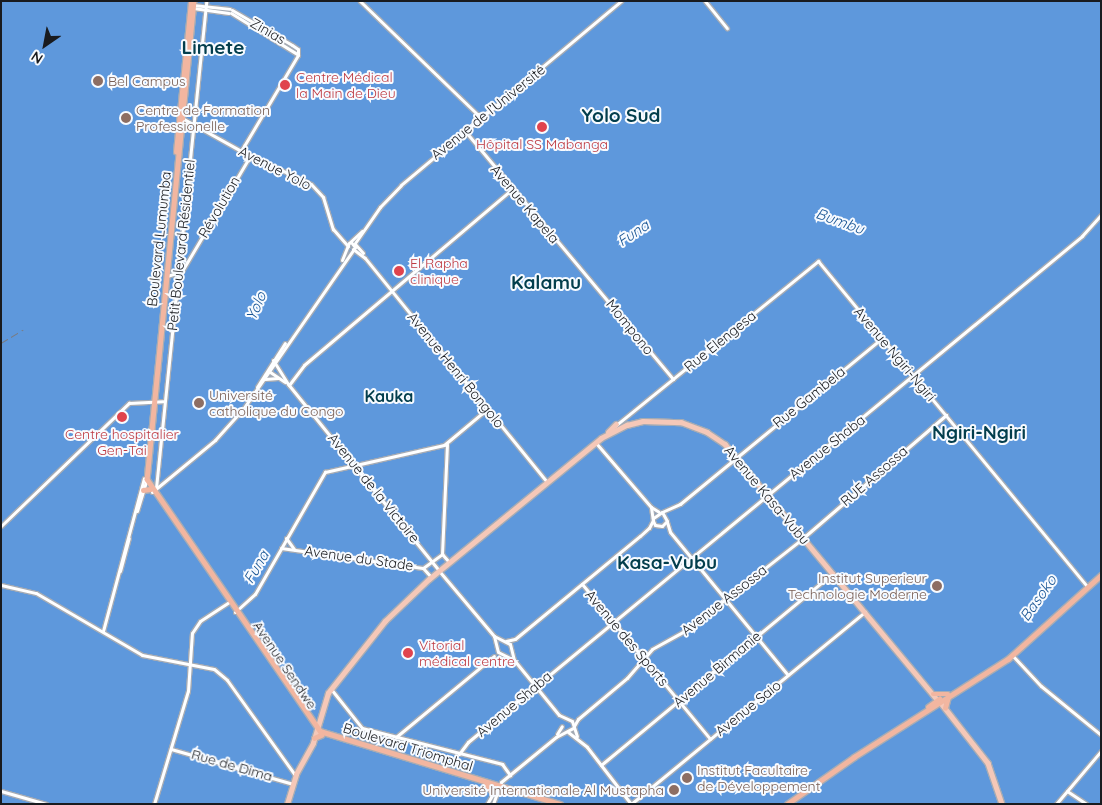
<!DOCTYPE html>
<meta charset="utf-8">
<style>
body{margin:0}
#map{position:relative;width:1102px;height:805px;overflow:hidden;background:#e8edf7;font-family:Quicksand,sans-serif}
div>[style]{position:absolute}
.water>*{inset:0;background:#5e98dc}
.roads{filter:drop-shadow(1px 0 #a5abb4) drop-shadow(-1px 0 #a5abb4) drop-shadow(0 1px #a5abb4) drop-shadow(0 -1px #a5abb4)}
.tertiary>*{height:3px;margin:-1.5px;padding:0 1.5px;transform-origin:1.5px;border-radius:1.5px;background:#fff}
.secondary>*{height:3px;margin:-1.5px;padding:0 1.5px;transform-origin:1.5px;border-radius:1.5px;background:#fff}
.primary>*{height:4.5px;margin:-2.25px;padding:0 2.25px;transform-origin:2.25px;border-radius:2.25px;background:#f5c8b8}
.trunk>*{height:4.5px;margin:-2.25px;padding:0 2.25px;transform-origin:2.25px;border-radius:2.25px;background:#f2b6a0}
.rail>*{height:1px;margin-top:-0.5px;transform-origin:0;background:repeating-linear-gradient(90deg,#787b82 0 8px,transparent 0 12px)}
.dots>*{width:14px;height:14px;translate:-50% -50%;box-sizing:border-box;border:2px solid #f8fbff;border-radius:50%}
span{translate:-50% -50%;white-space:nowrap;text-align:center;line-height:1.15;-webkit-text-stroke:4px #f8fbff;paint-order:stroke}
.street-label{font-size:14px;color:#191b1f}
.health-label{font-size:14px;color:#be3a42}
.left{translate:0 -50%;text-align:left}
.education-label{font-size:14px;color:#785e54}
.right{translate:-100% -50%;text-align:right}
.water-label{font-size:15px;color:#195594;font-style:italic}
.quarter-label{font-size:16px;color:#033e4d;font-weight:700}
.district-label{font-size:19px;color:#033e4d;font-weight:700}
.frame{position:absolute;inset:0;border:2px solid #191b1f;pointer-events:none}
.north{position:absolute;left:20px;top:20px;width:50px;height:50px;-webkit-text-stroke:4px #f8fbff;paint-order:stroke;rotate:213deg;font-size:14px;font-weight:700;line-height:20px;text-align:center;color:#191b1f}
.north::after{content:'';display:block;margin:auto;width:18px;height:22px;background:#191b1f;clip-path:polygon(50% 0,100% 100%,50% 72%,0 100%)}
</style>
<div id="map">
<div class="water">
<i style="clip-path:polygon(1px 1px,1101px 1px,1101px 804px,1px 804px)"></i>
</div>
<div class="roads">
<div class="tertiary">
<i style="left:360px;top:1px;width:168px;rotate:44deg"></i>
<i style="left:705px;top:1px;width:35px;rotate:51deg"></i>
<i style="left:193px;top:5px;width:37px;rotate:6deg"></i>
<i style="left:193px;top:8px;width:36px;rotate:8deg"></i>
<i style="left:232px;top:10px;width:69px;rotate:30.3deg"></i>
<i style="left:292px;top:45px;width:7px;rotate:34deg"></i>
<i style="left:298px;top:49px;width:6px;rotate:90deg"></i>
<i style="left:231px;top:13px;width:78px;rotate:31.8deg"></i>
<i style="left:182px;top:118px;width:68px;rotate:29.2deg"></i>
<i style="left:241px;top:151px;width:77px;rotate:25.2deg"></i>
<i style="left:311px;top:184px;width:18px;rotate:47deg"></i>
<i style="left:323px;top:197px;width:34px;rotate:73deg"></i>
<i style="left:333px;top:229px;width:23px;rotate:49deg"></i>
<i style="left:465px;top:131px;width:324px;rotate:50deg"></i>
<i style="left:241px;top:151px;width:112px;rotate:-59.3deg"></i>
<i style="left:355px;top:244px;width:12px;rotate:48deg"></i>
<i style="left:353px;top:249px;width:15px;rotate:37deg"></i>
<i style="left:365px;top:258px;width:289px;rotate:50.9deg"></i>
<i style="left:167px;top:276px;width:16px;rotate:-18deg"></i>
<i style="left:182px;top:271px;width:134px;rotate:-59.4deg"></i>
<i style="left:289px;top:385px;width:25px;rotate:-53deg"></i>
<i style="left:304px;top:365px;width:272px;rotate:-40.2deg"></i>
<i style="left:615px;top:426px;width:262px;rotate:-39.1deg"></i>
<i style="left:818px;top:261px;width:423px;rotate:50.4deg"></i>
<i style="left:596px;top:443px;width:84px;rotate:49.3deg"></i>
<i style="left:651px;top:507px;width:9px;rotate:32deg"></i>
<i style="left:156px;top:488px;width:490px;rotate:-84.1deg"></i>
<i style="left:651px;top:507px;width:14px;rotate:82deg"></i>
<i style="left:653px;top:521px;width:4px;rotate:63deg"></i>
<i style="left:655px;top:525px;width:7px;rotate:8deg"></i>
<i style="left:662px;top:526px;width:7px;rotate:-45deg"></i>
<i style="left:667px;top:521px;width:10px;rotate:-119deg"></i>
<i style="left:662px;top:512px;width:11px;rotate:146deg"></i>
<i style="left:662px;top:512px;width:20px;rotate:-24deg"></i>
<i style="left:680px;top:504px;width:261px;rotate:-39.4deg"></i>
<i style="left:667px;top:522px;width:10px;rotate:73deg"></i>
<i style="left:670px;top:532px;width:185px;rotate:50.5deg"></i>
<i style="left:1px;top:526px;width:178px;rotate:-43.9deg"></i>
<i style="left:129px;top:403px;width:34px;rotate:-3deg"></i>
<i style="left:286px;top:538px;width:14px;rotate:54deg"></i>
<i style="left:803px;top:538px;width:189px;rotate:-40.7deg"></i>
<i style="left:281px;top:548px;width:143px;rotate:8deg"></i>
<i style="left:442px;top:554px;width:110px;rotate:-87.4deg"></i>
<i style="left:442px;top:554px;width:11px;rotate:49deg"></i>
<i style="left:423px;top:568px;width:24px;rotate:-36deg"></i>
<i style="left:423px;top:568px;width:12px;rotate:48deg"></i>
<i style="left:582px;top:584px;width:201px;rotate:50.4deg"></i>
<i style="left:235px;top:612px;width:27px;rotate:-42deg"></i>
<i style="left:255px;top:594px;width:141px;rotate:-60.2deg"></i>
<i style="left:325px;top:472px;width:122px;rotate:-12.8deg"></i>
<i style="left:444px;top:445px;width:56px;rotate:-39.9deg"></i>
<i style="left:506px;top:641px;width:9px;rotate:-13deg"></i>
<i style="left:515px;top:639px;width:162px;rotate:-39.5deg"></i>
<i style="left:640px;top:536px;width:12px;rotate:-42deg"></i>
<i style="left:649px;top:528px;width:9px;rotate:-63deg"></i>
<i style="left:1012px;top:655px;width:42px;rotate:46.9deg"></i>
<i style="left:1041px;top:686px;width:77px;rotate:39.2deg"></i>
<i style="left:331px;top:689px;width:50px;rotate:51.5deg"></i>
<i style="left:362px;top:728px;width:145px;rotate:14.4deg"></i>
<i style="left:502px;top:764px;width:14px;rotate:54deg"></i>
<i style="left:396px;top:737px;width:127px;rotate:-39.6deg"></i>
<i style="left:171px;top:749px;width:127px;rotate:16deg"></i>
<i style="left:459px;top:754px;width:15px;rotate:-53deg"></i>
<i style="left:468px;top:742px;width:796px;rotate:-39.49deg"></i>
<i style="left:1082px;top:236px;width:28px;rotate:-48deg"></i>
<i style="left:601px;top:765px;width:301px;rotate:-39.6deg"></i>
<i style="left:1px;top:791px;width:47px;rotate:16.1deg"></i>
<i style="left:1067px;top:791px;width:23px;rotate:34deg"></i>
<i style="left:631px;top:804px;width:303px;rotate:-39.4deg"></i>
<i style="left:1056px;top:804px;width:70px;rotate:-49.7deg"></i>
</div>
<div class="secondary">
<i style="left:474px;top:123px;width:9px;rotate:-72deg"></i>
<i style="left:477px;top:114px;width:7px;rotate:8deg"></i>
<i style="left:355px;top:243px;width:44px;rotate:-55.2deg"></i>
<i style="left:380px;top:207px;width:30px;rotate:-46deg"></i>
<i style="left:401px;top:185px;width:287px;rotate:-39.9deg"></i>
<i style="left:342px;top:260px;width:18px;rotate:-68deg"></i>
<i style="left:349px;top:243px;width:18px;rotate:-43deg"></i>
<i style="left:273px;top:360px;width:28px;rotate:58deg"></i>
<i style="left:288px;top:384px;width:238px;rotate:51deg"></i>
<i style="left:270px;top:372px;width:18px;rotate:34deg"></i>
<i style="left:265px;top:379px;width:13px;rotate:-4deg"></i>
<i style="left:257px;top:387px;width:52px;rotate:-57.5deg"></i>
<i style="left:152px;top:492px;width:82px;rotate:-39.5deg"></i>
<i style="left:215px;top:440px;width:42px;rotate:-47.9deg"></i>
<i style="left:243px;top:409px;width:197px;rotate:-55.3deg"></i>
<i style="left:355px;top:247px;width:6px;rotate:-129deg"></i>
<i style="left:137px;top:511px;width:34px;rotate:-73deg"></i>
<i style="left:120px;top:571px;width:34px;rotate:-75deg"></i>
<i style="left:440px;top:572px;width:84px;rotate:49.8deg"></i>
<i style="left:494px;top:636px;width:18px;rotate:27deg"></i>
<i style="left:510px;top:644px;width:16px;rotate:76deg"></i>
<i style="left:1px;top:585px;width:36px;rotate:13deg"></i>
<i style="left:36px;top:593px;width:123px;rotate:30.3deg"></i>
<i style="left:142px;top:655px;width:73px;rotate:11deg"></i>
<i style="left:214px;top:669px;width:17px;rotate:40deg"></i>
<i style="left:227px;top:680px;width:117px;rotate:54.4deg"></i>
<i style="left:103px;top:631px;width:158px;rotate:-75deg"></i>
<i style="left:494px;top:636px;width:16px;rotate:76deg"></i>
<i style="left:498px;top:652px;width:18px;rotate:27deg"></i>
<i style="left:514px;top:660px;width:71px;rotate:50.7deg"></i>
<i style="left:559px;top:715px;width:14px;rotate:25deg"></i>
<i style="left:572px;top:721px;width:16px;rotate:72deg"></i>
<i style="left:574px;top:726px;width:8px;rotate:-60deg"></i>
<i style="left:578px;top:719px;width:64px;rotate:-39.9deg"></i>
<i style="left:627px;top:678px;width:38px;rotate:-49deg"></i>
<i style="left:652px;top:649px;width:38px;rotate:-29deg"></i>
<i style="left:685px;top:631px;width:150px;rotate:-38.2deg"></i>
<i style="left:568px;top:732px;width:24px;rotate:38deg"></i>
<i style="left:587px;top:747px;width:72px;rotate:52.3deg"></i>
<i style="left:557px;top:734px;width:9px;rotate:-58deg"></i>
<i style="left:154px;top:804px;width:118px;rotate:-73.3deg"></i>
<i style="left:188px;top:691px;width:58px;rotate:-86.1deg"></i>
<i style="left:192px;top:633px;width:14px;rotate:-56deg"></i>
<i style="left:200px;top:621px;width:37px;rotate:-33deg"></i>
<i style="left:487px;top:804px;width:14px;rotate:-60deg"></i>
<i style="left:493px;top:804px;width:23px;rotate:-70deg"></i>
<i style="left:501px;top:782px;width:71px;rotate:-39.3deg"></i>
<i style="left:556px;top:737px;width:19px;rotate:-28deg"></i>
</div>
<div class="primary">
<i style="left:608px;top:432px;width:11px;rotate:-45deg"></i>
<i style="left:941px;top:703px;width:76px;rotate:51.9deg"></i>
<i style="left:988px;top:763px;width:43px;rotate:71.1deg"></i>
<i style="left:287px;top:804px;width:31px;rotate:-73deg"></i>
<i style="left:296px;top:774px;width:35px;rotate:-61deg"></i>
<i style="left:313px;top:743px;width:52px;rotate:-73.3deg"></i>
<i style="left:328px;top:693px;width:92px;rotate:-51.6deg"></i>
<i style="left:385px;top:621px;width:61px;rotate:-43.7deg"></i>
<i style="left:429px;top:579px;width:222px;rotate:-39.3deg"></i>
<i style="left:601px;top:438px;width:29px;rotate:-27deg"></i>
<i style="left:627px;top:425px;width:16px;rotate:-14deg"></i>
<i style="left:643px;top:421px;width:38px;rotate:2deg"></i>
<i style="left:681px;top:422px;width:28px;rotate:21deg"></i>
<i style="left:707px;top:432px;width:22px;rotate:34deg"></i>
<i style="left:725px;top:444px;width:332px;rotate:50.3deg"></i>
</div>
<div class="trunk">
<i style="left:194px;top:1px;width:480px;rotate:95.6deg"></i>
<i style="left:147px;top:479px;width:306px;rotate:55.5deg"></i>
<i style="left:320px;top:731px;width:251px;rotate:16.9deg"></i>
<i style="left:176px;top:152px;width:152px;rotate:-84.3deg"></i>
<i style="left:143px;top:490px;width:7px;rotate:-8deg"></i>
<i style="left:933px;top:694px;width:15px"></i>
<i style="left:928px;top:707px;width:14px;rotate:-36deg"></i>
<i style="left:945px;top:708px;width:11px;rotate:-75deg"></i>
<i style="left:314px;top:738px;width:8px;rotate:-23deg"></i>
<i style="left:486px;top:785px;width:10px;rotate:45deg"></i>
<i style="left:787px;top:804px;width:82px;rotate:-35deg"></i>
<i style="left:854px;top:757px;width:183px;rotate:-32.5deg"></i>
<i style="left:1008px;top:659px;width:125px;rotate:-42.1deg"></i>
</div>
</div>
<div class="rail">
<i style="left:1px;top:343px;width:26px;rotate:-31deg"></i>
</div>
<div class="dots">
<i style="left:98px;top:81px;background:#8d6e63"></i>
<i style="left:285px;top:85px;background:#e0444e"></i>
<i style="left:126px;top:118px;background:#8d6e63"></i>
<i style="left:542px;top:127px;background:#e0444e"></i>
<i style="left:399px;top:271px;background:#e0444e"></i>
<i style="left:199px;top:403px;background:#8d6e63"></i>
<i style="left:122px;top:417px;background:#e0444e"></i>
<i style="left:937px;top:586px;background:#8d6e63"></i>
<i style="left:408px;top:653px;background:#e0444e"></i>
<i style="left:687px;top:778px;background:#8d6e63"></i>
<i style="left:674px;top:790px;background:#8d6e63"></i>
</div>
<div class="street-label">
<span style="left:268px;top:31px;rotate:30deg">Zinias</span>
<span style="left:488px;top:112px;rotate:-39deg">Avenue de l’Université</span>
<span style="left:275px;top:168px;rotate:27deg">Avenue Yolo</span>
<span style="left:525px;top:204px;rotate:50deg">Avenue Kapela</span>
<span style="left:219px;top:207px;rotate:-60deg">Révolution</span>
<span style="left:159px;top:239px;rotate:-84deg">Boulevard Lumumba</span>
<span style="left:181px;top:245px;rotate:-84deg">Petit Boulevard Résidentiel</span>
<span style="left:630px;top:327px;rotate:51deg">Mompono</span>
<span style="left:720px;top:341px;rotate:-39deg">Rue Elengesa</span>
<span style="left:895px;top:354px;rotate:50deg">Avenue Ngiri-Ngiri</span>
<span style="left:456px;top:370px;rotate:51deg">Avenue Henri Bongolo</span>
<span style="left:809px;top:397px;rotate:-39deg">Rue Gambela</span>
<span style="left:827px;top:447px;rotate:-39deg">Avenue Shaba</span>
<span style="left:874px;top:476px;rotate:-41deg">RUE Assossa</span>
<span style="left:374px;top:488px;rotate:51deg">Avenue de la Victoire</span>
<span style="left:767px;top:495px;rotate:50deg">Avenue Kasa-Vubu</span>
<span style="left:359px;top:558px;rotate:8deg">Avenue du Stade</span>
<span style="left:724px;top:600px;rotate:-38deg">Avenue Assossa</span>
<span style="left:627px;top:638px;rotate:50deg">Avenue des Sports</span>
<span style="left:285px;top:665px;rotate:56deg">Avenue Sendwe</span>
<span style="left:717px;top:669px;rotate:-40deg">Avenue Birmanie</span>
<span style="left:514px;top:704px;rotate:-40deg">Avenue Shaba</span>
<span style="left:748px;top:708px;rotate:-39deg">Avenue Saio</span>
<span style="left:408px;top:747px;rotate:17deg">Boulevard Triomphal</span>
<span style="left:232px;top:765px;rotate:16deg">Rue de Dima</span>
</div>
<div class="health-label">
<span class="left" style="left:296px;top:85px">Centre Médical<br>la Main de Dieu</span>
<span style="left:542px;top:144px">Hôpital SS Mabanga</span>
<span class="left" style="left:410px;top:271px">El Rapha<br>clinique</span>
<span style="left:122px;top:442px">Centre hospitalier<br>Gen-Tai</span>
<span class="left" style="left:419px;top:653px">Vitorial<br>médical centre</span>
</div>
<div class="education-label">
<span class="left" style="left:108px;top:81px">Bel Campus</span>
<span class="left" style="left:136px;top:118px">Centre de Formation<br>Professionelle</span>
<span class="left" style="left:209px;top:403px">Université<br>catholique du Congo</span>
<span class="right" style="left:927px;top:586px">Institut Superieur<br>Technologie Moderne</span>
<span class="left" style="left:697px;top:778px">Institut Facultaire<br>de Développement</span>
<span class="right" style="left:664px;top:790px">Université Internationale Al Mustapha</span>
</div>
<div class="water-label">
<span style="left:840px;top:221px;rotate:20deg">Bumbu</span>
<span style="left:633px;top:233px;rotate:-34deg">Funa</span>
<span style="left:256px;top:306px;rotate:-67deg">Yolo</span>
<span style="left:256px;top:567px;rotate:-60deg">Funa</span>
<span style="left:1038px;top:598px;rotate:-55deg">Basoko</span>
</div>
<div class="quarter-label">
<span style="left:389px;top:396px">Kauka</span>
</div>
<div class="district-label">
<span style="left:213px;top:48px">Limete</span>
<span style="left:621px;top:116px">Yolo Sud</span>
<span style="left:546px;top:283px">Kalamu</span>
<span style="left:979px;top:433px">Ngiri-Ngiri</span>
<span style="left:667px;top:563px">Kasa-Vubu</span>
</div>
<div class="frame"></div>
<div class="north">N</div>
</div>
